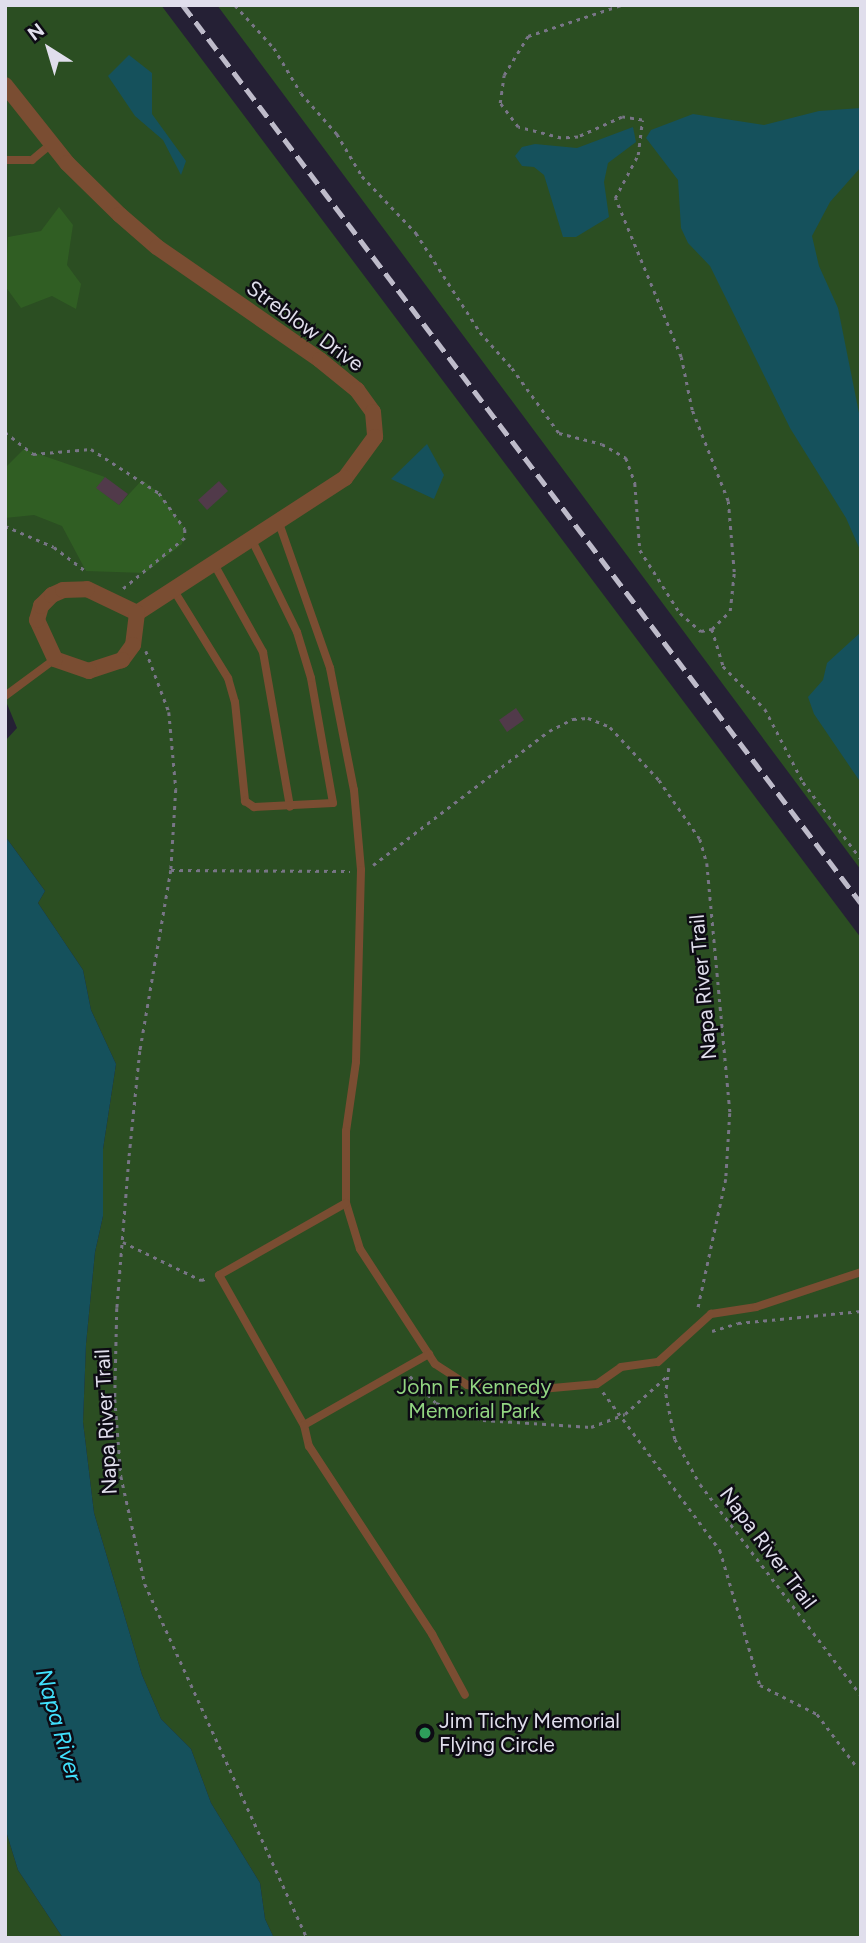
<!DOCTYPE html>
<style>
body{margin:0}
#map{position:relative;width:866px;height:1943px;overflow:hidden;background:#252035;font-family:Figtree,sans-serif}
div>[style]{position:absolute}
.green>*{inset:0;background:#2b4e22}
.forest>*{inset:0;background:#305e23}
.water>*{inset:0;background:#15515c}
.building>*{inset:0;background:#513a4a}
.path>*{height:2.5px;margin-top:-1.25px;transform-origin:0;background:repeating-linear-gradient(90deg,#787586 0 3.5px,transparent 0 8.5px)}
.service>*{height:8px;margin:-4px;padding:0 4px;transform-origin:4px;border-radius:4px;background:#7a4d32}
.minor>*{height:16px;margin:-8px;padding:0 8px;transform-origin:8px;border-radius:8px;background:#7a4d32}
.rail>*{height:4.5px;margin-top:-2.25px;transform-origin:0;background:repeating-linear-gradient(90deg,#bebbca 0 14px,transparent 0 21px)}
.dots>*{width:19px;height:19px;translate:-50% -50%;box-sizing:border-box;border:4px solid #0d0b14;border-radius:50%}
span{translate:-50% -50%;white-space:nowrap;text-align:center;line-height:1.15;-webkit-text-stroke:5px #0d0b14;paint-order:stroke}
.street-label{font-size:21px;color:#e0deec}
.park-label{font-size:21px;color:#92d581}
.poi-label{font-size:21px;color:#e0deec}
.left{translate:0 -50%;text-align:left}
.water-label{font-size:23px;color:#41e1fd;font-style:italic}
.frame{position:absolute;inset:0;border:7px solid #e0deec;pointer-events:none}
.north{position:absolute;left:14px;top:14px;width:70px;height:70px;-webkit-text-stroke:5px #0d0b14;paint-order:stroke;rotate:323deg;font-size:19px;font-weight:700;line-height:28px;text-align:center;color:#e0deec}
.north::after{content:'';display:block;margin:auto;width:24px;height:32px;background:#e0deec;clip-path:polygon(50% 0,100% 100%,50% 72%,0 100%)}
</style>
<div id="map">
<div class="green">
<i style="clip-path:polygon(5px 5px,161px 5px,861px 938px,861px 1938px,274px 1938px,265px 1919px,260px 1883px,211px 1803px,191px 1749px,161px 1719px,142px 1675px,94px 1513px,83px 1422px,86px 1344px,95px 1252px,103px 1216px,103px 1149px,116px 1064px,91px 1010px,83px 970px,38px 903px,45px 891px,5px 836px,5px 741px,17px 728px,5px 699px)"></i>
<i style="clip-path:polygon(217px 5px,861px 5px,861px 870px,626px 554px)"></i>
<i style="clip-path:polygon(5px 1828px,18px 1870px,63px 1938px,5px 1938px)"></i>
</div>
<div class="forest">
<i style="clip-path:polygon(59px 207px,73px 225px,67px 265px,81px 284px,76px 309px,52px 296px,21px 308px,5px 286px,8px 237px,41px 231px)"></i>
<i style="clip-path:polygon(24px 449px,105px 477px,97px 488px,119px 505px,142px 480px,159px 493px,185px 529px,182px 544px,145px 573px,86px 571px,62px 526px,34px 515px,5px 518px,5px 468px)"></i>
</div>
<div class="water">
<i style="clip-path:polygon(129px 55px,152px 73px,152px 114px,186px 161px,181px 175px,163px 140px,135px 116px,108px 76px)"></i>
<i style="clip-path:polygon(861px 108px,861px 167px,830px 202px,812px 236px,819px 266px,838px 308px,861px 423px,861px 552px,846px 518px,790px 428px,710px 266px,688px 243px,681px 228px,678px 180px,646px 138px,651px 130px,693px 114px,764px 125px,819px 111px)"></i>
<i style="clip-path:polygon(633px 127px,636px 142px,608px 163px,604px 182px,609px 217px,576px 237px,563px 237px,544px 175px,534px 167px,522px 166px,515px 156px,522px 147px,535px 144px,577px 148px)"></i>
<i style="clip-path:polygon(427px 444px,444px 475px,434px 499px,391px 479px)"></i>
<i style="clip-path:polygon(861px 632px,861px 783px,814px 714px,808px 697px,823px 680px,827px 663px)"></i>
<i style="clip-path:polygon(5px 836px,45px 891px,38px 903px,83px 970px,91px 1010px,116px 1064px,103px 1149px,103px 1216px,95px 1252px,86px 1344px,83px 1422px,94px 1513px,142px 1675px,161px 1719px,191px 1749px,211px 1803px,260px 1883px,265px 1919px,274px 1938px,63px 1938px,18px 1870px,5px 1828px)"></i>
</div>
<div class="building">
<i style="clip-path:polygon(105px 477px,128px 494px,119px 505px,96px 488px)"></i>
<i style="clip-path:polygon(219px 481px,228px 491px,207px 510px,198px 500px)"></i>
<i style="clip-path:polygon(516px 708px,524px 720px,507px 732px,499px 720px)"></i>
</div>
<div class="path">
<i style="left:235px;top:5px;width:58px;rotate:47.8deg"></i>
<i style="left:274px;top:48px;width:52px;rotate:59deg"></i>
<i style="left:301px;top:93px;width:55px;rotate:48.7deg"></i>
<i style="left:337px;top:134px;width:49px;rotate:59.2deg"></i>
<i style="left:362px;top:176px;width:79px;rotate:46.5deg"></i>
<i style="left:416px;top:233px;width:118px;rotate:57.1deg"></i>
<i style="left:480px;top:332px;width:48px;rotate:48.4deg"></i>
<i style="left:512px;top:368px;width:80px;rotate:54.1deg"></i>
<i style="left:559px;top:433px;width:44px;rotate:14.3deg"></i>
<i style="left:602px;top:444px;width:28px;rotate:30deg"></i>
<i style="left:626px;top:458px;width:27px;rotate:70deg"></i>
<i style="left:635px;top:483px;width:67px;rotate:85.7deg"></i>
<i style="left:640px;top:550px;width:75px;rotate:57.6deg"></i>
<i style="left:680px;top:613px;width:28px;rotate:41deg"></i>
<i style="left:701px;top:631px;width:11px;rotate:-10deg"></i>
<i style="left:712px;top:629px;width:25px;rotate:-45deg"></i>
<i style="left:730px;top:611px;width:39px;rotate:-84deg"></i>
<i style="left:734px;top:572px;width:71px;rotate:-94.8deg"></i>
<i style="left:728px;top:501px;width:98px;rotate:-111.6deg"></i>
<i style="left:692px;top:410px;width:54px;rotate:-101.7deg"></i>
<i style="left:681px;top:357px;width:172px;rotate:-112.5deg"></i>
<i style="left:615px;top:198px;width:49px;rotate:-61.9deg"></i>
<i style="left:638px;top:155px;width:35px;rotate:-83deg"></i>
<i style="left:642px;top:120px;width:20px;rotate:-171deg"></i>
<i style="left:622px;top:117px;width:48px;rotate:155.6deg"></i>
<i style="left:578px;top:137px;width:17px;rotate:177deg"></i>
<i style="left:561px;top:138px;width:44px;rotate:-165.7deg"></i>
<i style="left:518px;top:127px;width:30px;rotate:-127deg"></i>
<i style="left:500px;top:103px;width:28px;rotate:-82deg"></i>
<i style="left:504px;top:75px;width:46px;rotate:-58.4deg"></i>
<i style="left:528px;top:36px;width:98px;rotate:-18.4deg"></i>
<i style="left:5px;top:432px;width:36px;rotate:38deg"></i>
<i style="left:33px;top:454px;width:58px;rotate:-4.9deg"></i>
<i style="left:91px;top:449px;width:81px;rotate:32.9deg"></i>
<i style="left:159px;top:493px;width:44px;rotate:54.2deg"></i>
<i style="left:185px;top:529px;width:9px;rotate:90deg"></i>
<i style="left:185px;top:538px;width:82px;rotate:140.5deg"></i>
<i style="left:5px;top:526px;width:53px;rotate:23.2deg"></i>
<i style="left:54px;top:547px;width:41px;rotate:37.1deg"></i>
<i style="left:712px;top:629px;width:39px;rotate:73deg"></i>
<i style="left:723px;top:666px;width:60px;rotate:45.7deg"></i>
<i style="left:765px;top:709px;width:82px;rotate:62.5deg"></i>
<i style="left:803px;top:782px;width:96px;rotate:53deg"></i>
<i style="left:146px;top:651px;width:65px;rotate:69.3deg"></i>
<i style="left:169px;top:712px;width:77px;rotate:84.8deg"></i>
<i style="left:176px;top:789px;width:81px;rotate:93.5deg"></i>
<i style="left:171px;top:870px;width:184px;rotate:99.7deg"></i>
<i style="left:140px;top:1051px;width:110px;rotate:95.8deg"></i>
<i style="left:129px;top:1160px;width:148px;rotate:94.6deg"></i>
<i style="left:117px;top:1308px;width:91px;rotate:91.3deg"></i>
<i style="left:115px;top:1399px;width:77px;rotate:85.5deg"></i>
<i style="left:121px;top:1476px;width:111px;rotate:77.5deg"></i>
<i style="left:145px;top:1584px;width:389px;rotate:65.4deg"></i>
<i style="left:373px;top:865px;width:221px;rotate:-37.3deg"></i>
<i style="left:549px;top:731px;width:27px;rotate:-27deg"></i>
<i style="left:573px;top:719px;width:15px;rotate:-4deg"></i>
<i style="left:588px;top:718px;width:24px;rotate:22deg"></i>
<i style="left:610px;top:727px;width:72px;rotate:47.2deg"></i>
<i style="left:659px;top:780px;width:72px;rotate:55.2deg"></i>
<i style="left:700px;top:839px;width:25px;rotate:74deg"></i>
<i style="left:707px;top:863px;width:251px;rotate:84.7deg"></i>
<i style="left:730px;top:1113px;width:66px;rotate:93.5deg"></i>
<i style="left:726px;top:1179px;width:133px;rotate:102.2deg"></i>
<i style="left:171px;top:870px;width:179px;rotate:0.3deg"></i>
<i style="left:123px;top:1242px;width:87px;rotate:26deg"></i>
<i style="left:201px;top:1280px;width:8px;rotate:-14deg"></i>
<i style="left:712px;top:1331px;width:27px;rotate:-17deg"></i>
<i style="left:738px;top:1323px;width:124px;rotate:-5.6deg"></i>
<i style="left:669px;top:1368px;width:26px;rotate:97deg"></i>
<i style="left:666px;top:1394px;width:46px;rotate:78.7deg"></i>
<i style="left:675px;top:1439px;width:51px;rotate:60.9deg"></i>
<i style="left:700px;top:1484px;width:265px;rotate:52.7deg"></i>
<i style="left:410px;top:1376px;width:37px;rotate:46deg"></i>
<i style="left:436px;top:1403px;width:50px;rotate:19.9deg"></i>
<i style="left:483px;top:1420px;width:108px;rotate:3.7deg"></i>
<i style="left:591px;top:1427px;width:36px;rotate:-21deg"></i>
<i style="left:625px;top:1414px;width:55px;rotate:-42.1deg"></i>
<i style="left:603px;top:1392px;width:197px;rotate:53.5deg"></i>
<i style="left:720px;top:1550px;width:141px;rotate:73.5deg"></i>
<i style="left:760px;top:1685px;width:64px;rotate:27deg"></i>
<i style="left:817px;top:1714px;width:66px;rotate:53deg"></i>
</div>
<div class="service">
<i style="left:5px;top:160px;width:27px"></i>
<i style="left:32px;top:160px;width:25px;rotate:-40deg"></i>
<i style="left:279px;top:523px;width:154px;rotate:70.6deg"></i>
<i style="left:330px;top:668px;width:124px;rotate:78.9deg"></i>
<i style="left:354px;top:790px;width:80px;rotate:85deg"></i>
<i style="left:361px;top:870px;width:192px;rotate:91.5deg"></i>
<i style="left:356px;top:1062px;width:70px;rotate:98.2deg"></i>
<i style="left:346px;top:1131px;width:72px;rotate:90deg"></i>
<i style="left:346px;top:1203px;width:48px;rotate:73.1deg"></i>
<i style="left:360px;top:1249px;width:137px;rotate:56.9deg"></i>
<i style="left:435px;top:1364px;width:38px;rotate:33deg"></i>
<i style="left:467px;top:1385px;width:42px;rotate:9.7deg"></i>
<i style="left:508px;top:1392px;width:89px;rotate:-5.1deg"></i>
<i style="left:597px;top:1384px;width:29px;rotate:-35deg"></i>
<i style="left:621px;top:1367px;width:37px;rotate:-8deg"></i>
<i style="left:658px;top:1362px;width:72px;rotate:-42.2deg"></i>
<i style="left:711px;top:1314px;width:46px;rotate:-8.8deg"></i>
<i style="left:756px;top:1307px;width:111px;rotate:-18.4deg"></i>
<i style="left:214px;top:564px;width:101px;rotate:60.9deg"></i>
<i style="left:263px;top:652px;width:157px;rotate:80.1deg"></i>
<i style="left:173px;top:589px;width:105px;rotate:58.3deg"></i>
<i style="left:228px;top:678px;width:25px;rotate:74deg"></i>
<i style="left:235px;top:702px;width:100px;rotate:84.2deg"></i>
<i style="left:245px;top:801px;width:11px;rotate:34deg"></i>
<i style="left:254px;top:807px;width:79px;rotate:-2.9deg"></i>
<i style="left:333px;top:803px;width:127px;rotate:-100deg"></i>
<i style="left:311px;top:678px;width:48px;rotate:-106.9deg"></i>
<i style="left:297px;top:632px;width:102px;rotate:-116.1deg"></i>
<i style="left:5px;top:696px;width:62px;rotate:-36.5deg"></i>
<i style="left:346px;top:1203px;width:146px;rotate:150.4deg"></i>
<i style="left:219px;top:1275px;width:172px;rotate:60.5deg"></i>
<i style="left:304px;top:1425px;width:144px;rotate:-29.6deg"></i>
<i style="left:304px;top:1425px;width:22px;rotate:77deg"></i>
<i style="left:309px;top:1446px;width:225px;rotate:56.8deg"></i>
<i style="left:432px;top:1634px;width:69px;rotate:61.6deg"></i>
</div>
<div class="minor">
<i style="left:5px;top:85px;width:100px;rotate:51.5deg"></i>
<i style="left:67px;top:163px;width:74px;rotate:44.5deg"></i>
<i style="left:120px;top:215px;width:49px;rotate:40.9deg"></i>
<i style="left:157px;top:247px;width:198px;rotate:34.7deg"></i>
<i style="left:320px;top:360px;width:48px;rotate:39deg"></i>
<i style="left:357px;top:390px;width:27px;rotate:54deg"></i>
<i style="left:373px;top:412px;width:25px;rotate:85deg"></i>
<i style="left:375px;top:437px;width:51px;rotate:126.2deg"></i>
<i style="left:345px;top:478px;width:248px;rotate:147deg"></i>
<i style="left:87px;top:589px;width:55px;rotate:25.6deg"></i>
<i style="left:137px;top:613px;width:32px;rotate:97deg"></i>
<i style="left:133px;top:645px;width:19px;rotate:126deg"></i>
<i style="left:122px;top:660px;width:35px;rotate:162deg"></i>
<i style="left:89px;top:671px;width:36px;rotate:-161deg"></i>
<i style="left:55px;top:659px;width:43px;rotate:-114.8deg"></i>
<i style="left:37px;top:620px;width:15px;rotate:-74deg"></i>
<i style="left:41px;top:606px;width:16px;rotate:-45deg"></i>
<i style="left:52px;top:595px;width:12px;rotate:-24deg"></i>
<i style="left:63px;top:590px;width:24px;rotate:-2deg"></i>
</div>
<div class="rail">
<i style="left:183px;top:5px;width:1125px;rotate:52.95deg"></i>
</div>
<div class="dots">
<i style="left:425px;top:1733px;background:#2e9e5b"></i>
</div>
<div class="street-label">
<span style="left:305px;top:326px;rotate:36deg">Streblow Drive</span>
<span style="left:703px;top:987px;rotate:-95deg">Napa River Trail</span>
<span style="left:106px;top:1422px;rotate:-93deg">Napa River Trail</span>
<span style="left:768px;top:1548px;rotate:53deg">Napa River Trail</span>
</div>
<div class="park-label">
<span style="left:474px;top:1399px">John F. Kennedy<br>Memorial Park</span>
</div>
<div class="poi-label">
<span class="left" style="left:439px;top:1733px">Jim Tichy Memorial<br>Flying Circle</span>
</div>
<div class="water-label">
<span style="left:59px;top:1725px;rotate:74deg">Napa River</span>
</div>
<div class="frame"></div>
<div class="north">N</div>
</div>
